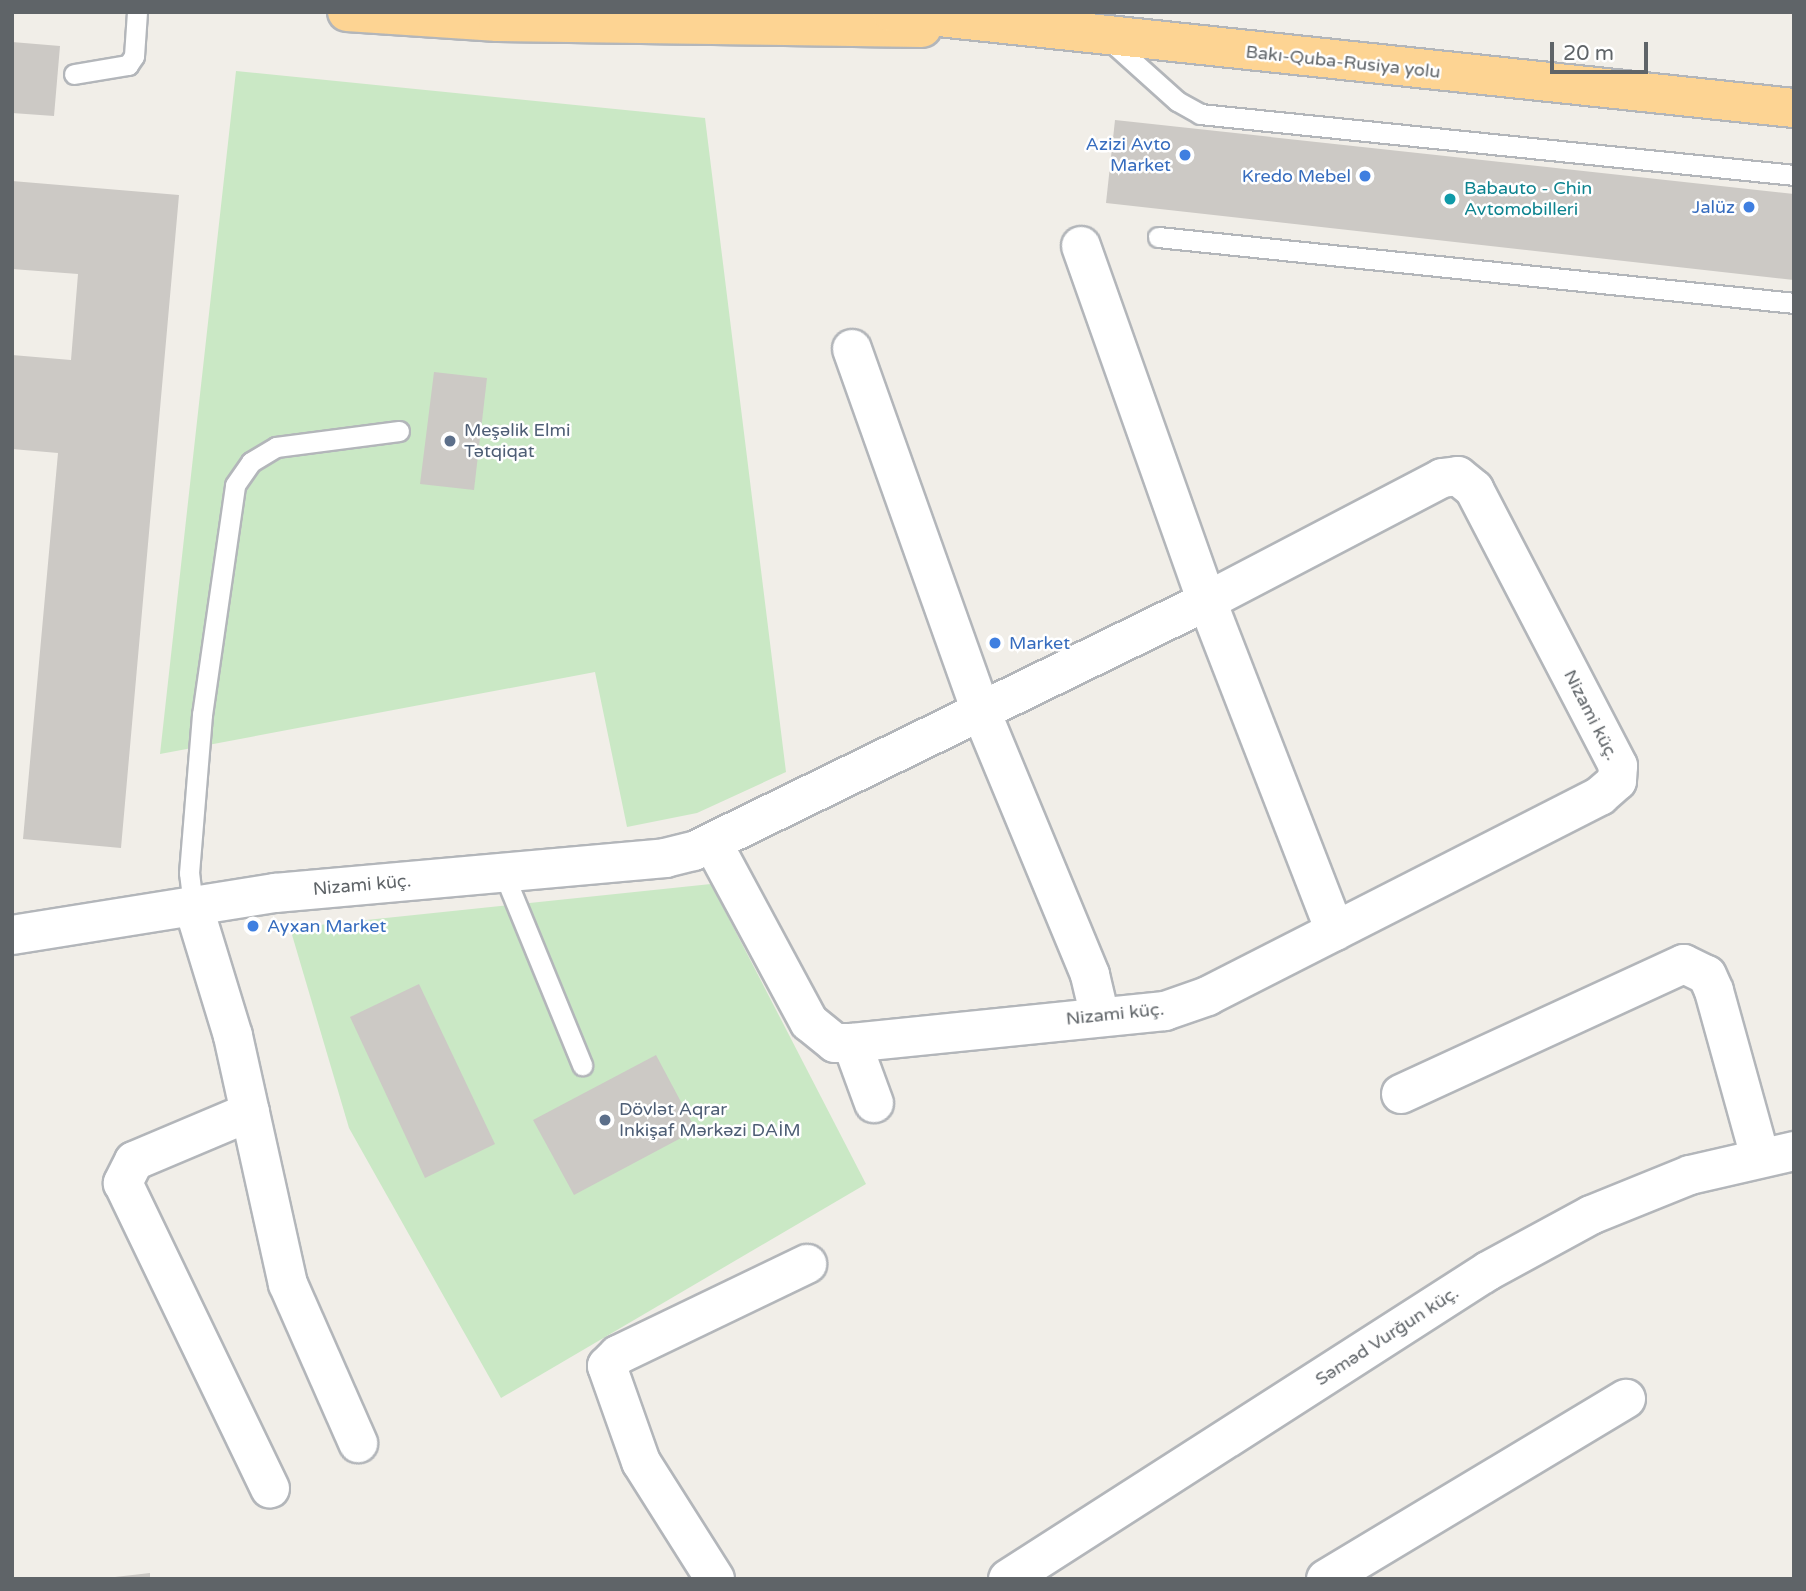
<!DOCTYPE html>
<meta charset="utf-8">
<style>
body{margin:0}
#map{position:relative;width:1806px;height:1591px;overflow:hidden;background:#f1eee8;font-family:"Varela Round",sans-serif}
div>[style]{position:absolute}
.green>*{inset:0;background:#cae8c5}
.building>*{inset:0;background:#ccc9c5}
.roads{filter:drop-shadow(2px 0 #b3b6ba) drop-shadow(-2px 0 #b3b6ba) drop-shadow(0 2px #b3b6ba) drop-shadow(0 -2px #b3b6ba)}
.lane>*{height:19px;margin:-9.5px;padding:0 9.5px;transform-origin:9.5px;border-radius:9.5px;background:#fff}
.street>*{height:38px;margin:-19px;padding:0 19px;transform-origin:19px;border-radius:19px;background:#fff}
.highway>*{height:38px;margin:-19px;padding:0 19px;transform-origin:19px;border-radius:19px;background:#fdd493}
.dots>*{width:19px;height:19px;translate:-50% -50%;box-sizing:border-box;border:4px solid #fff;border-radius:50%}
span{translate:-50% -50%;white-space:nowrap;text-align:center;line-height:1.15;-webkit-text-stroke:5px #fff;paint-order:stroke}
.street-label{font-size:18px;color:#5f6468}
.shop-label{font-size:18px;color:#366cbe}
.right{translate:-100% -50%;text-align:right}
.left{translate:0 -50%;text-align:left}
.culture-label{font-size:18px;color:#0d838f}
.service-label{font-size:18px;color:#4e5e75}
.frame{position:absolute;inset:0;border:14px solid #5f6468;pointer-events:none}
.scale{position:absolute;left:1550px;top:42px;width:98px;height:32px;box-sizing:border-box;border:4px solid #5f6468;border-top:0;padding-left:9px;font-size:21px;line-height:24px;white-space:nowrap;color:#5f6468;-webkit-text-stroke:5px #fff;paint-order:stroke}
</style>
<div id="map">
<div class="green">
<i style="clip-path:polygon(236px 71px,705px 118px,786px 772px,697px 813px,627px 827px,595px 672px,160px 754px)"></i>
<i style="clip-path:polygon(711px 884px,866px 1184px,501px 1398px,349px 1128px,290px 928px)"></i>
</div>
<div class="building">
<i style="clip-path:polygon(12px 42px,60px 46px,54px 116px,12px 113px)"></i>
<i style="clip-path:polygon(1115px 120px,1794px 194px,1794px 280px,1106px 203px)"></i>
<i style="clip-path:polygon(12px 181px,179px 195px,121px 848px,23px 839px,58px 453px,12px 449px,12px 355px,71px 360px,78px 274px,12px 269px)"></i>
<i style="clip-path:polygon(434px 372px,487px 378px,474px 490px,420px 484px)"></i>
<i style="clip-path:polygon(419px 984px,495px 1144px,425px 1178px,350px 1017px)"></i>
<i style="clip-path:polygon(656px 1055px,696px 1130px,574px 1195px,533px 1120px)"></i>
<i style="clip-path:polygon(150px 1573px,150px 1579px,116px 1579px,115px 1577px)"></i>
</div>
<div class="roads">
<div class="lane">
<i style="left:1108px;top:39px;width:93px;rotate:41.9deg"></i>
<i style="left:1177px;top:101px;width:26px;rotate:29deg"></i>
<i style="left:1200px;top:114px;width:597px;rotate:5.86deg"></i>
<i style="left:74px;top:74px;width:55px;rotate:-9.5deg"></i>
<i style="left:128px;top:65px;width:11px;rotate:-56deg"></i>
<i style="left:134px;top:56px;width:44px;rotate:-86.1deg"></i>
<i style="left:1158px;top:237px;width:639px;rotate:5.92deg"></i>
<i style="left:503px;top:872px;width:209px;rotate:67.7deg"></i>
<i style="left:193px;top:905px;width:32px;rotate:-97deg"></i>
<i style="left:189px;top:873px;width:159px;rotate:-85.3deg"></i>
<i style="left:202px;top:715px;width:232px;rotate:-81.8deg"></i>
<i style="left:235px;top:485px;width:28px;rotate:-55deg"></i>
<i style="left:251px;top:462px;width:29px;rotate:-31deg"></i>
<i style="left:276px;top:447px;width:124px;rotate:-7.4deg"></i>
</div>
<div class="street">
<i style="left:1081px;top:246px;width:377px;rotate:70.5deg"></i>
<i style="left:1207px;top:601px;width:354px;rotate:68.8deg"></i>
<i style="left:852px;top:349px;width:382px;rotate:70.4deg"></i>
<i style="left:980px;top:709px;width:288px;rotate:67.5deg"></i>
<i style="left:1090px;top:975px;width:43px;rotate:76.6deg"></i>
<i style="left:193px;top:905px;width:137px;rotate:73deg"></i>
<i style="left:233px;top:1036px;width:254px;rotate:77.5deg"></i>
<i style="left:288px;top:1284px;width:174px;rotate:66.2deg"></i>
<i style="left:12px;top:935px;width:266px;rotate:-9.1deg"></i>
<i style="left:275px;top:893px;width:392px;rotate:-5.1deg"></i>
<i style="left:665px;top:858px;width:30px;rotate:-14deg"></i>
<i style="left:694px;top:851px;width:571px;rotate:-25.98deg"></i>
<i style="left:1207px;top:601px;width:265px;rotate:-27.6deg"></i>
<i style="left:1442px;top:478px;width:16px;rotate:-7deg"></i>
<i style="left:1458px;top:476px;width:21px;rotate:39deg"></i>
<i style="left:1474px;top:489px;width:312px;rotate:62.5deg"></i>
<i style="left:1618px;top:766px;width:15px;rotate:94deg"></i>
<i style="left:1617px;top:781px;width:23px;rotate:139deg"></i>
<i style="left:1600px;top:796px;width:440px;rotate:153deg"></i>
<i style="left:1208px;top:996px;width:46px;rotate:160.8deg"></i>
<i style="left:1165px;top:1011px;width:315px;rotate:174.2deg"></i>
<i style="left:852px;top:1043px;width:17px;rotate:180deg"></i>
<i style="left:835px;top:1043px;width:33px;rotate:-141deg"></i>
<i style="left:809px;top:1022px;width:202px;rotate:-118.3deg"></i>
<i style="left:852px;top:1043px;width:64px;rotate:69.9deg"></i>
<i style="left:1401px;top:1094px;width:311px;rotate:-24.7deg"></i>
<i style="left:1684px;top:964px;width:25px;rotate:26deg"></i>
<i style="left:1707px;top:975px;width:17px;rotate:66deg"></i>
<i style="left:1714px;top:991px;width:172px;rotate:74.5deg"></i>
<i style="left:250px;top:1112px;width:126px;rotate:157.1deg"></i>
<i style="left:134px;top:1161px;width:25px;rotate:117deg"></i>
<i style="left:123px;top:1183px;width:339px;rotate:64.3deg"></i>
<i style="left:715px;top:1579px;width:138px;rotate:-122.3deg"></i>
<i style="left:641px;top:1462px;width:102px;rotate:-109.5deg"></i>
<i style="left:607px;top:1366px;width:16px;rotate:-45deg"></i>
<i style="left:618px;top:1355px;width:210px;rotate:-25.7deg"></i>
<i style="left:1008px;top:1579px;width:570px;rotate:-32.69deg"></i>
<i style="left:1488px;top:1271px;width:117px;rotate:-28.5deg"></i>
<i style="left:1591px;top:1215px;width:107px;rotate:-22deg"></i>
<i style="left:1690px;top:1175px;width:107px;rotate:-13deg"></i>
<i style="left:1326px;top:1579px;width:350px;rotate:-31deg"></i>
</div>
<div class="highway">
<i style="left:347px;top:12px;width:151px;rotate:3.8deg"></i>
<i style="left:498px;top:22px;width:424px;rotate:0.8deg"></i>
<i style="left:892px;top:12px;width:907px;rotate:6.08deg"></i>
</div>
</div>
<div class="dots">
<i style="left:1185px;top:155px;background:#3f7fe0"></i>
<i style="left:1365px;top:176px;background:#3f7fe0"></i>
<i style="left:1450px;top:199px;background:#0f9aa8"></i>
<i style="left:1749px;top:207px;background:#3f7fe0"></i>
<i style="left:450px;top:441px;background:#5c6f8a"></i>
<i style="left:995px;top:643px;background:#3f7fe0"></i>
<i style="left:253px;top:926px;background:#3f7fe0"></i>
<i style="left:605px;top:1120px;background:#5c6f8a"></i>
</div>
<div class="street-label">
<span style="left:1343px;top:62px;rotate:6deg">Bakı-Quba-Rusiya yolu</span>
<span style="left:1591px;top:715px;rotate:63deg">Nizami küç.</span>
<span style="left:362px;top:885px;rotate:-5deg">Nizami küç.</span>
<span style="left:1115px;top:1014px;rotate:-6deg">Nizami küç.</span>
<span style="left:1387px;top:1336px;rotate:-33deg">Səməd Vurğun küç.</span>
</div>
<div class="shop-label">
<span class="right" style="left:1171px;top:155px">Azizi Avto<br>Market</span>
<span class="right" style="left:1351px;top:176px">Kredo Mebel</span>
<span class="right" style="left:1735px;top:207px">Jalüz</span>
<span class="left" style="left:1009px;top:643px">Market</span>
<span class="left" style="left:267px;top:926px">Ayxan Market</span>
</div>
<div class="culture-label">
<span class="left" style="left:1464px;top:199px">Babauto - Chin<br>Avtomobilleri</span>
</div>
<div class="service-label">
<span class="left" style="left:464px;top:441px">Meşəlik Elmi<br>Tətqiqat</span>
<span class="left" style="left:619px;top:1120px">Dövlət Aqrar<br>Inkişaf Mərkəzi DAİM</span>
</div>
<div class="frame"></div>
<div class="scale">20 m</div>
</div>
